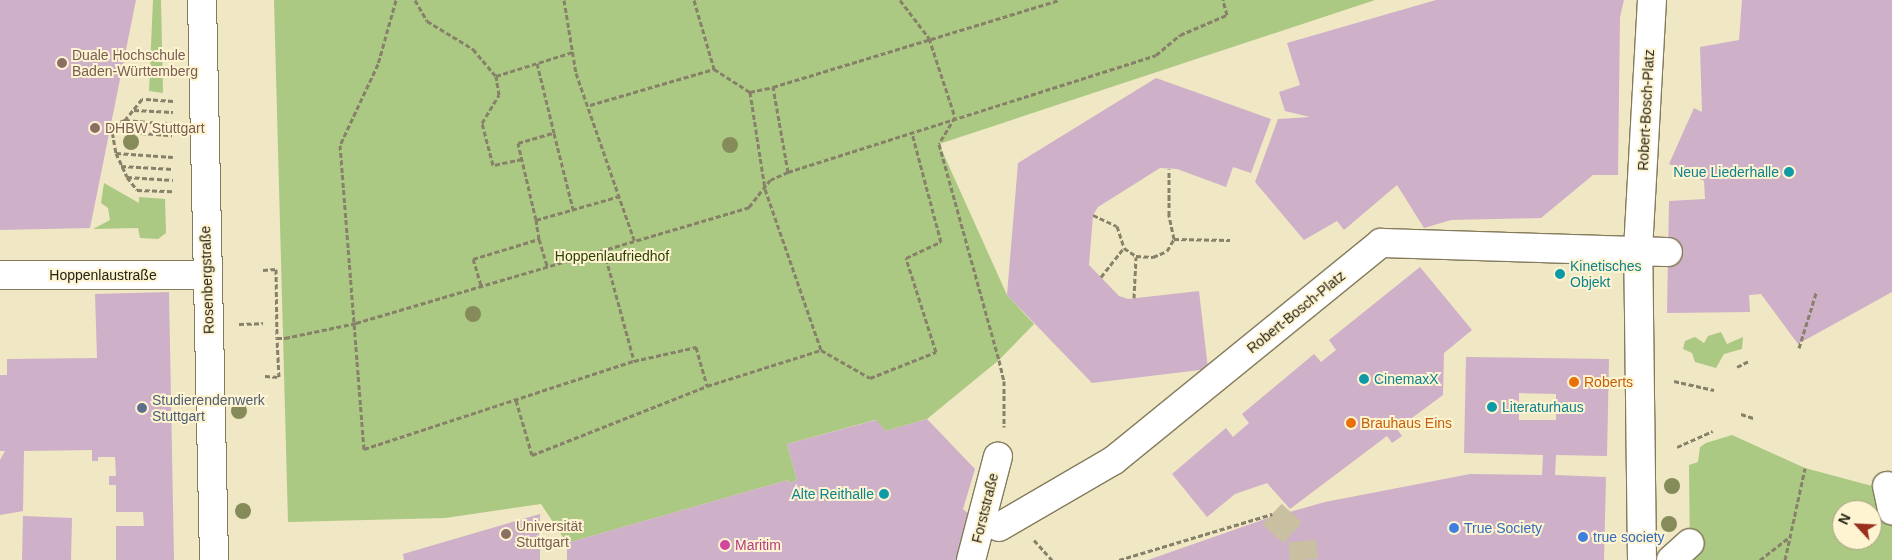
<!DOCTYPE html>
<meta charset="utf-8">
<style>
body{margin:0}
#map{position:relative;width:1892px;height:560px;overflow:hidden;background:#f0e7c4;font-family:Arial,sans-serif}
div>[style]{position:absolute}
.green>*{inset:0;background:#abc983}
.building>*{inset:0;background:#ceb0c8}
.minor-tunnel>*{height:28px;margin-top:-14px;transform-origin:0;background:repeating-linear-gradient(90deg,#c8c0a1 0 28px,transparent 0 42px)}
.path>*{height:3px;margin-top:-1.5px;transform-origin:0;background:repeating-linear-gradient(90deg,#878169 0 5px,transparent 0 7.5px)}
.roads{filter:drop-shadow(1px 0 #847b5b) drop-shadow(-1px 0 #847b5b) drop-shadow(0 1px #847b5b) drop-shadow(0 -1px #847b5b)}
.minor>*{height:28px;margin:-14px;padding:0 14px;transform-origin:14px;border-radius:14px;background:#fff}
.trees>*{width:16px;height:16px;margin:-8px;border-radius:50%;background:#858c5a}
.dots>*{width:14px;height:14px;translate:-50% -50%;box-sizing:border-box;border:2px solid #fef4d1;border-radius:50%}
span{translate:-50% -50%;white-space:nowrap;text-align:center;line-height:1.15;-webkit-text-stroke:4px #fef4d1;paint-order:stroke}
.education-label{font-size:14px;color:#785e54}
.left{translate:0 -50%;text-align:left}
.street-label{font-size:14px;color:#262215}
.culture-label{font-size:14px;color:#0d838f}
.right{translate:-100% -50%;text-align:right}
.park-label{font-size:14px;color:#2d4203}
.food-label{font-size:14px;color:#c56008}
.service-label{font-size:14px;color:#4e5e75}
.shop-label{font-size:14px;color:#366cbe}
.hotel-label{font-size:14px;color:#b23c85}
.north{position:absolute;left:1832px;top:500px;width:50px;height:50px;box-sizing:border-box;background:#fef4d1;border:1px solid #a8a086;border-radius:50%;rotate:295deg;font-size:14px;font-weight:700;line-height:20px;text-align:center;color:#262215}
.north::after{content:'';display:block;margin:auto;width:18px;height:22px;background:#99301d;clip-path:polygon(50% 0,100% 100%,50% 72%,0 100%)}
</style>
<div id="map">
<div class="green">
<i style="clip-path:polygon(153px 0,161px 0,163px 93px,149px 91px)"></i>
<i style="clip-path:polygon(274px 0,1375px 0,939px 144px,1007px 295px,1034px 324px,999px 360px,927px 419px,886px 431px,875px 420px,787px 444px,797px 480px,789px 483px,788px 480px,567px 543px,541px 504px,445px 518px,288px 522px)"></i>
<i style="clip-path:polygon(104px 183px,139px 203px,139px 197px,165px 199px,166px 233px,158px 239px,140px 238px,138px 228px,93px 229px,110px 220px,108px 208px,101px 203px)"></i>
<i style="clip-path:polygon(1721px 332px,1727px 344px,1743px 337px,1742px 349px,1724px 354px,1716px 368px,1695px 362px,1692px 353px,1683px 349px,1685px 341px,1695px 337px,1704px 343px,1708px 336px)"></i>
<i style="clip-path:polygon(evenodd,1732px 435px,1805px 468px,1872px 486px,1887px 485px,1892px 481px,1892px 560px,1690px 560px,1689px 465px,1698px 462px,1700px 447px,1706px 443px,1732px 435px,1842px 510px,1872px 510px,1872px 540px,1842px 540px,1842px 510px)"></i>
</div>
<div class="building">
<i style="clip-path:polygon(0 0,136px 0,90px 228px,0 230px)"></i>
<i style="clip-path:polygon(1436px 0,1624px 0,1620px 17px,1618px 175px,1593px 175px,1541px 218px,1451px 220px,1424px 228px,1397px 185px,1344px 230px,1337px 221px,1304px 240px,1255px 182px,1278px 119px,1310px 117px,1285px 111px,1279px 92px,1300px 85px,1287px 43px)"></i>
<i style="clip-path:polygon(1742px 0,1892px 0,1892px 292px,1798px 344px,1761px 294px,1749px 295px,1750px 312px,1667px 313px,1669px 201px,1705px 199px,1704px 181px,1669px 164px,1694px 108px,1702px 112px,1700px 47px,1739px 40px)"></i>
<i style="clip-path:polygon(1156px 78px,1271px 119px,1251px 173px,1233px 167px,1226px 187px,1177px 169px,1160px 168px,1098px 207px,1093px 215px,1089px 265px,1119px 296px,1128px 299px,1199px 291px,1208px 369px,1092px 383px,1007px 295px,1018px 163px)"></i>
<i style="clip-path:polygon(1420px 267px,1472px 330px,1444px 353px,1443px 395px,1397px 429px,1402px 436px,1392px 443px,1387px 436px,1290px 509px,1267px 483px,1235px 494px,1207px 517px,1172px 474px,1226px 428px,1233px 437px,1249px 423px,1242px 414px,1314px 354px,1321px 362px,1336px 350px,1329px 340px)"></i>
<i style="clip-path:polygon(169px 292px,174px 560px,116px 560px,116px 526px,144px 526px,143px 512px,116px 512px,116px 485px,109px 485px,109px 476px,116px 476px,115px 457px,98px 457px,98px 461px,92px 461px,92px 450px,24px 451px,23px 511px,0 515px,0 460px,5px 451px,0 451px,0 375px,7px 375px,7px 359px,97px 358px,95px 294px)"></i>
<i style="clip-path:polygon(evenodd,1466px 357px,1609px 359px,1607px 456px,1556px 455px,1555px 475px,1606px 477px,1604px 560px,1148px 560px,1265px 519px,1325px 502px,1470px 474px,1542px 475px,1543px 455px,1464px 453px,1466px 357px,1519px 393px,1556px 394px,1556px 420px,1519px 420px,1519px 393px)"></i>
<i style="clip-path:polygon(927px 419px,975px 469px,963px 509px,971px 516px,960px 560px,567px 560px,567px 543px,788px 480px,789px 483px,797px 480px,787px 444px,876px 420px,886px 431px)"></i>
<i style="clip-path:polygon(540px 514px,540px 560px,404px 560px,403px 554px)"></i>
<i style="clip-path:polygon(23px 516px,72px 518px,71px 560px,22px 560px)"></i>
</div>
<div class="minor-tunnel">
<i style="left:1272px;top:514px;width:40px;rotate:42deg"></i>
<i style="left:1302px;top:541px;width:19px;rotate:84deg"></i>
</div>
<div class="path">
<i style="left:396px;top:0;width:66px;rotate:105.7deg"></i>
<i style="left:378px;top:64px;width:89px;rotate:115.1deg"></i>
<i style="left:340px;top:145px;width:305px;rotate:85.5deg"></i>
<i style="left:364px;top:449px;width:284px;rotate:-18.1deg"></i>
<i style="left:415px;top:0;width:24px;rotate:60deg"></i>
<i style="left:427px;top:21px;width:54px;rotate:31.3deg"></i>
<i style="left:473px;top:49px;width:35px;rotate:50deg"></i>
<i style="left:564px;top:0;width:74px;rotate:80.7deg"></i>
<i style="left:576px;top:73px;width:177px;rotate:70.8deg"></i>
<i style="left:694px;top:0;width:72px;rotate:73.8deg"></i>
<i style="left:900px;top:0;width:48px;rotate:52.7deg"></i>
<i style="left:929px;top:38px;width:83px;rotate:71.8deg"></i>
<i style="left:955px;top:117px;width:31px;rotate:121deg"></i>
<i style="left:939px;top:144px;width:224px;rotate:74.5deg"></i>
<i style="left:999px;top:360px;width:22px;rotate:77deg"></i>
<i style="left:1004px;top:381px;width:46px;rotate:90deg"></i>
<i style="left:537px;top:63px;width:72px;rotate:76.3deg"></i>
<i style="left:750px;top:92px;width:98px;rotate:81.2deg"></i>
<i style="left:765px;top:189px;width:170px;rotate:70.8deg"></i>
<i style="left:821px;top:350px;width:56px;rotate:29.7deg"></i>
<i style="left:870px;top:378px;width:71px;rotate:-21.5deg"></i>
<i style="left:936px;top:352px;width:99px;rotate:-107.7deg"></i>
<i style="left:906px;top:258px;width:38px;rotate:-25deg"></i>
<i style="left:941px;top:242px;width:113px;rotate:-104.9deg"></i>
<i style="left:173px;top:101px;width:31px;rotate:-176deg"></i>
<i style="left:142px;top:99px;width:27px;rotate:129deg"></i>
<i style="left:125px;top:120px;width:15px;rotate:160deg"></i>
<i style="left:111px;top:125px;width:28px;rotate:80deg"></i>
<i style="left:116px;top:153px;width:26px;rotate:65deg"></i>
<i style="left:127px;top:177px;width:16px;rotate:52deg"></i>
<i style="left:137px;top:190px;width:36px;rotate:2deg"></i>
<i style="left:590px;top:105px;width:129px;rotate:-16.2deg"></i>
<i style="left:714px;top:69px;width:43px;rotate:32.6deg"></i>
<i style="left:750px;top:92px;width:24px;rotate:-12deg"></i>
<i style="left:134px;top:110px;width:39px;rotate:3deg"></i>
<i style="left:125px;top:120px;width:48px;rotate:4.8deg"></i>
<i style="left:115px;top:124px;width:28px;rotate:19deg"></i>
<i style="left:141px;top:133px;width:31px;rotate:4deg"></i>
<i style="left:116px;top:153px;width:57px;rotate:4deg"></i>
<i style="left:522px;top:159px;width:30px;rotate:168deg"></i>
<i style="left:493px;top:165px;width:43px;rotate:-104.7deg"></i>
<i style="left:482px;top:123px;width:33px;rotate:-59deg"></i>
<i style="left:499px;top:95px;width:19px;rotate:-99deg"></i>
<i style="left:496px;top:76px;width:81px;rotate:-17.3deg"></i>
<i style="left:121px;top:166px;width:52px;rotate:3.3deg"></i>
<i style="left:788px;top:172px;width:386px;rotate:-17.6deg"></i>
<i style="left:1156px;top:55px;width:31px;rotate:-40deg"></i>
<i style="left:1180px;top:35px;width:51px;rotate:-23.1deg"></i>
<i style="left:1227px;top:15px;width:16px;rotate:-105deg"></i>
<i style="left:127px;top:177px;width:46px;rotate:3.7deg"></i>
<i style="left:1093px;top:215px;width:26px;rotate:25deg"></i>
<i style="left:1117px;top:226px;width:23px;rotate:72deg"></i>
<i style="left:1124px;top:248px;width:14px;rotate:34deg"></i>
<i style="left:1136px;top:256px;width:17px;rotate:3deg"></i>
<i style="left:1153px;top:257px;width:15px;rotate:-23deg"></i>
<i style="left:1167px;top:251px;width:14px;rotate:-60deg"></i>
<i style="left:1174px;top:239px;width:25px;rotate:-102deg"></i>
<i style="left:1169px;top:215px;width:46px;rotate:-90deg"></i>
<i style="left:536px;top:220px;width:79px;rotate:-103.2deg"></i>
<i style="left:518px;top:143px;width:37px;rotate:-16deg"></i>
<i style="left:554px;top:133px;width:78px;rotate:76deg"></i>
<i style="left:539px;top:239px;width:19px;rotate:-99deg"></i>
<i style="left:536px;top:220px;width:87px;rotate:-15.9deg"></i>
<i style="left:1174px;top:239px;width:56px;rotate:1deg"></i>
<i style="left:604px;top:251px;width:114px;rotate:74.7deg"></i>
<i style="left:634px;top:361px;width:64px;rotate:-12.7deg"></i>
<i style="left:696px;top:347px;width:41px;rotate:74.2deg"></i>
<i style="left:263px;top:270px;width:13px;rotate:-4deg"></i>
<i style="left:276px;top:269px;width:69px;rotate:89.2deg"></i>
<i style="left:277px;top:338px;width:8px"></i>
<i style="left:285px;top:338px;width:73px;rotate:-11.9deg"></i>
<i style="left:356px;top:323px;width:410px;rotate:-16.4deg"></i>
<i style="left:749px;top:207px;width:34px;rotate:-52deg"></i>
<i style="left:770px;top:180px;width:20px;rotate:-24deg"></i>
<i style="left:788px;top:172px;width:86px;rotate:-100deg"></i>
<i style="left:773px;top:87px;width:299px;rotate:-16.9deg"></i>
<i style="left:1101px;top:277px;width:37px;rotate:-52deg"></i>
<i style="left:481px;top:285px;width:27px;rotate:-107deg"></i>
<i style="left:473px;top:259px;width:69px;rotate:-16.9deg"></i>
<i style="left:539px;top:239px;width:28px;rotate:73deg"></i>
<i style="left:1134px;top:298px;width:41px;rotate:-87.2deg"></i>
<i style="left:239px;top:324px;width:24px;rotate:-2deg"></i>
<i style="left:1799px;top:348px;width:58px;rotate:-72.8deg"></i>
<i style="left:1737px;top:367px;width:13px;rotate:-27deg"></i>
<i style="left:265px;top:376px;width:14px;rotate:4deg"></i>
<i style="left:279px;top:377px;width:39px;rotate:-93deg"></i>
<i style="left:1674px;top:381px;width:41px;rotate:12.7deg"></i>
<i style="left:516px;top:400px;width:57px;rotate:73.8deg"></i>
<i style="left:532px;top:455px;width:188px;rotate:-21.5deg"></i>
<i style="left:707px;top:386px;width:120px;rotate:-17.5deg"></i>
<i style="left:1741px;top:414px;width:13px;rotate:18deg"></i>
<i style="left:1677px;top:447px;width:39px;rotate:-24deg"></i>
<i style="left:1034px;top:540px;width:27px;rotate:48deg"></i>
<i style="left:1119px;top:560px;width:160px;rotate:-16.7deg"></i>
<i style="left:1760px;top:560px;width:37px;rotate:-38deg"></i>
<i style="left:1785px;top:560px;width:94px;rotate:-77.7deg"></i>
</div>
<div class="roads">
<div class="minor">
<i style="left:202px;top:0;width:560px;rotate:88.77deg"></i>
<i style="left:0;top:275px;width:206px"></i>
<i style="left:1887px;top:486px;width:25px;rotate:78deg"></i>
<i style="left:999px;top:527px;width:133px;rotate:-30.2deg"></i>
<i style="left:1114px;top:460px;width:344px;rotate:-39.1deg"></i>
<i style="left:1381px;top:243px;width:287px;rotate:1.8deg"></i>
<i style="left:971px;top:560px;width:107px;rotate:-75.4deg"></i>
<i style="left:1642px;top:560px;width:310px;rotate:-90.7deg"></i>
<i style="left:1638px;top:250px;width:250px;rotate:-86.8deg"></i>
<i style="left:1671px;top:560px;width:25px;rotate:-42deg"></i>
</div>
</div>
<div class="trees">
<i style="left:131px;top:142px"></i>
<i style="left:730px;top:145px"></i>
<i style="left:473px;top:314px"></i>
<i style="left:239px;top:411px"></i>
<i style="left:1672px;top:486px"></i>
<i style="left:243px;top:511px"></i>
<i style="left:1669px;top:524px"></i>
</div>
<div class="dots">
<i style="left:62px;top:63px;background:#8d6e63"></i>
<i style="left:95px;top:128px;background:#8d6e63"></i>
<i style="left:1789px;top:172px;background:#0f9aa8"></i>
<i style="left:1560px;top:274px;background:#0f9aa8"></i>
<i style="left:1364px;top:379px;background:#0f9aa8"></i>
<i style="left:1574px;top:382px;background:#e8710a"></i>
<i style="left:1492px;top:407px;background:#0f9aa8"></i>
<i style="left:142px;top:408px;background:#5c6f8a"></i>
<i style="left:1351px;top:423px;background:#e8710a"></i>
<i style="left:884px;top:494px;background:#0f9aa8"></i>
<i style="left:1454px;top:528px;background:#3f7fe0"></i>
<i style="left:506px;top:534px;background:#8d6e63"></i>
<i style="left:1583px;top:537px;background:#3f7fe0"></i>
<i style="left:725px;top:545px;background:#d1479c"></i>
</div>
<div class="education-label">
<span class="left" style="left:72px;top:63px">Duale Hochschule<br>Baden-Württemberg</span>
<span class="left" style="left:105px;top:128px">DHBW Stuttgart</span>
<span class="left" style="left:516px;top:534px">Universität<br>Stuttgart</span>
</div>
<div class="street-label">
<span style="left:1646px;top:110px;rotate:-87deg">Robert-Bosch-Platz</span>
<span style="left:103px;top:275px">Hoppenlaustraße</span>
<span style="left:207px;top:280px;rotate:-92deg">Rosenbergstraße</span>
<span style="left:1296px;top:312px;rotate:-39deg">Robert-Bosch-Platz</span>
<span style="left:985px;top:508px;rotate:-76deg">Forststraße</span>
</div>
<div class="culture-label">
<span class="right" style="left:1779px;top:172px">Neue Liederhalle</span>
<span class="left" style="left:1570px;top:274px">Kinetisches<br>Objekt</span>
<span class="left" style="left:1374px;top:379px">CinemaxX</span>
<span class="left" style="left:1502px;top:407px">Literaturhaus</span>
<span class="right" style="left:874px;top:494px">Alte Reithalle</span>
</div>
<div class="park-label">
<span style="left:612px;top:256px">Hoppenlaufriedhof</span>
</div>
<div class="food-label">
<span class="left" style="left:1584px;top:382px">Roberts</span>
<span class="left" style="left:1361px;top:423px">Brauhaus Eins</span>
</div>
<div class="service-label">
<span class="left" style="left:152px;top:408px">Studierendenwerk<br>Stuttgart</span>
</div>
<div class="shop-label">
<span class="left" style="left:1464px;top:528px">True Society</span>
<span class="left" style="left:1593px;top:537px">true society</span>
</div>
<div class="hotel-label">
<span class="left" style="left:735px;top:545px">Maritim</span>
</div>
<div class="north">N</div>
</div>
